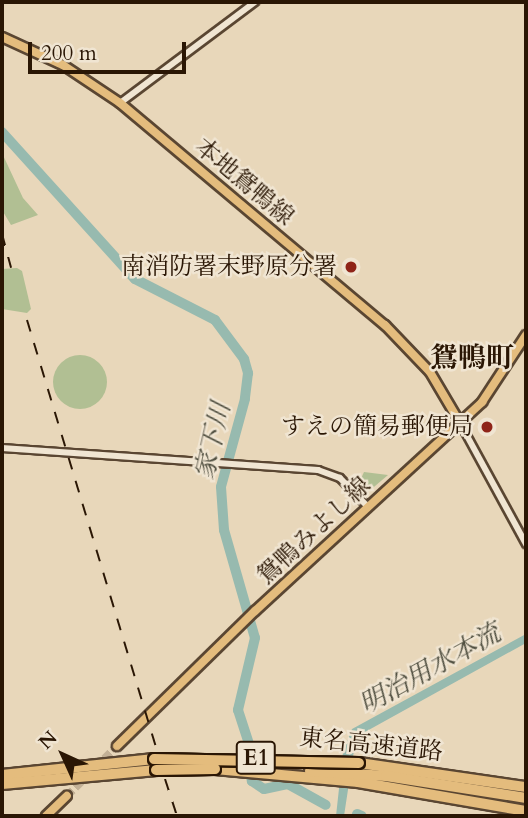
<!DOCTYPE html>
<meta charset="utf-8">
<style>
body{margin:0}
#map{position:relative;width:528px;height:818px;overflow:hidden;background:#e8d7ba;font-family:Cardo,"Noto Serif JP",serif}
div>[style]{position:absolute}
.green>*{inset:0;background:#b1bf93}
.round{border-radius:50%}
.water>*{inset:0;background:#97baaf}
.river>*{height:10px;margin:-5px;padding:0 5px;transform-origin:5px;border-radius:5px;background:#97baaf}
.major-tunnel>*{height:8px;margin-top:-4px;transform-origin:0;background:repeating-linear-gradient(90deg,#c2b096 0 8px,transparent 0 12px)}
.roads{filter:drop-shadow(2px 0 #5a4632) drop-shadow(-2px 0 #5a4632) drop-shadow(0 2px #5a4632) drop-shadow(0 -2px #5a4632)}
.minor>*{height:6px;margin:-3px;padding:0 3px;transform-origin:3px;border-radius:3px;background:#f0e5d2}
.major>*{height:8px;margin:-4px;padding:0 4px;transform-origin:4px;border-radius:4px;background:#e4bc7d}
.highway>*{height:10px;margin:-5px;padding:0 5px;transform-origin:5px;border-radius:5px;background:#e4bc7d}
.rail>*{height:2px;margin-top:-1px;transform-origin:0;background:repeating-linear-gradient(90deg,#2a1604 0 12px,transparent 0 24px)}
.bridges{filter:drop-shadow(2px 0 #2a1604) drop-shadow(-2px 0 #2a1604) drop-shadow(0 2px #2a1604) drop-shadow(0 -2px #2a1604)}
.highway-bridge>*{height:10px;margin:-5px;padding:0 5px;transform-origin:5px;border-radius:5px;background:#e4bc7d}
.dots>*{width:19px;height:19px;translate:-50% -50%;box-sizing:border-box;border:4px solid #f0e5d2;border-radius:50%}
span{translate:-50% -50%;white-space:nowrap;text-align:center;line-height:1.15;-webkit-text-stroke:5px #f0e5d2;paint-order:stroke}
.shield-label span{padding:2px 5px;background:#f0e5d2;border:2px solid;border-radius:5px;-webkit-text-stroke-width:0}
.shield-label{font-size:23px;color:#2a1604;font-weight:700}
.street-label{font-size:24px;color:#2a1604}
.poi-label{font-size:24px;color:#2a1604}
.right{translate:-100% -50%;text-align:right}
.water-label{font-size:26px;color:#504f40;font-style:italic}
.quarter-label{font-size:28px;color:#2a1604;font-weight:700}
.frame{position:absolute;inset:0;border:4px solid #2a1604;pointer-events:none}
.north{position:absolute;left:28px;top:720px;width:70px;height:70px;-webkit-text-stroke:5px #f0e5d2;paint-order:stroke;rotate:315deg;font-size:19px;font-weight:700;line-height:28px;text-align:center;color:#2a1604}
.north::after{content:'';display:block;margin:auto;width:24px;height:32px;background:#2a1604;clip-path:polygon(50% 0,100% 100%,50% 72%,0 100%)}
.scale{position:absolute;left:28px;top:42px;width:158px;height:32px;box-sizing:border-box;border:4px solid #2a1604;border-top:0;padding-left:9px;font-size:21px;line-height:24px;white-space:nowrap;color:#2a1604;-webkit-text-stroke:5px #f0e5d2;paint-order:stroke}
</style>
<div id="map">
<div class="green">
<i style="clip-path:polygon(2px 153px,23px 198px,38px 215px,11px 225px,2px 210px)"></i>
<i style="clip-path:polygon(17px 268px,22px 271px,31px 309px,27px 313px,2px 309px,2px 269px)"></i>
<i class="round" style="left:53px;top:355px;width:54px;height:54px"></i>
<i style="clip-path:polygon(364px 472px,388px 475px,368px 492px,359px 483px)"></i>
</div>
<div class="water">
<i style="clip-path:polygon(526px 634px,526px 643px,356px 737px,344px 816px,336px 816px,343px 752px,352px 729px)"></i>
</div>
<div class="river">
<i style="left:2px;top:132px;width:198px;rotate:47.9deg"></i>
<i style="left:135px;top:279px;width:90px;rotate:27.1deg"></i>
<i style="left:215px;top:320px;width:49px;rotate:53.4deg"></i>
<i style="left:244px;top:359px;width:15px;rotate:74deg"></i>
<i style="left:248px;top:373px;width:26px;rotate:97deg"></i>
<i style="left:245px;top:399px;width:91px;rotate:105.3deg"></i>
<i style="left:221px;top:487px;width:43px;rotate:86deg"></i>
<i style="left:224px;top:530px;width:112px;rotate:74deg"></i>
<i style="left:255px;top:638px;width:74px;rotate:103.3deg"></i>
<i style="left:238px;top:710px;width:40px;rotate:72deg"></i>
<i style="left:250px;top:748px;width:33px;rotate:87deg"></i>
<i style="left:252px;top:781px;width:14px;rotate:34deg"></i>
<i style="left:264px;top:789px;width:25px;rotate:-12deg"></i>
<i style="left:288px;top:784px;width:43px;rotate:28.9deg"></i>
<i style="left:357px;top:814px;width:5px;rotate:22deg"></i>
</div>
<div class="major-tunnel">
<i style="left:96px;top:767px;width:30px;rotate:-45deg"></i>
<i style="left:67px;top:796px;width:28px;rotate:-45deg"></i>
</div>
<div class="roads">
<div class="minor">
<i style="left:120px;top:103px;width:169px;rotate:-36.8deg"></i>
<i style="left:460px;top:423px;width:138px;rotate:61.4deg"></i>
<i style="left:2px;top:448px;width:317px;rotate:4deg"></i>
<i style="left:318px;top:470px;width:23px;rotate:20deg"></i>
<i style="left:340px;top:478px;width:40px;rotate:46deg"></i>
</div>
<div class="major">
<i style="left:2px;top:37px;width:67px;rotate:24.7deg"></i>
<i style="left:63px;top:65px;width:69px;rotate:33.7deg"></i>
<i style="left:120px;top:103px;width:346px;rotate:40deg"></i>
<i style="left:385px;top:325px;width:65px;rotate:46.2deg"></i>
<i style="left:430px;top:372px;width:59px;rotate:59.5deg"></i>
<i style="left:117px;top:746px;width:193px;rotate:-44.4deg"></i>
<i style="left:255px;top:611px;width:309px;rotate:-42.6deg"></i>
<i style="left:482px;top:402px;width:80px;rotate:-56.7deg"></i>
<i style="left:46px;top:816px;width:29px;rotate:-44deg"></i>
</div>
<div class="highway">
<i style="left:359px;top:763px;width:169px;rotate:8.2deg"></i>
<i style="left:215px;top:769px;width:144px;rotate:5.2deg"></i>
<i style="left:358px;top:782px;width:170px;rotate:9.8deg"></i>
<i style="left:310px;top:771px;width:76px;rotate:3.8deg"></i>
<i style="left:386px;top:776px;width:142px;rotate:8.9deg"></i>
<i style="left:2px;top:775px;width:153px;rotate:-6deg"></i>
<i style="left:2px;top:784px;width:155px;rotate:-5.2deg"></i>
</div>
</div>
<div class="rail">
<i style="left:2px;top:234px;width:35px;rotate:75deg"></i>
<i style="left:27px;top:320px;width:450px;rotate:73.2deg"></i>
<i style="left:165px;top:779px;width:39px;rotate:72deg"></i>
</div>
<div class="bridges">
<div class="highway-bridge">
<i style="left:154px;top:759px;width:205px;rotate:1.1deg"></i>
<i style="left:156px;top:770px;width:59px;rotate:-1deg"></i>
</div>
</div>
<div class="dots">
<i style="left:351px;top:267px;background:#8f2418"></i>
<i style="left:487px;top:427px;background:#8f2418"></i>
</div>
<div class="shield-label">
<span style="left:256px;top:758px">E1</span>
</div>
<div class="street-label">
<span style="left:244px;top:182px;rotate:40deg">本地鴛鴨線</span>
<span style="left:314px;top:531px;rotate:-43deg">鴛鴨みよし線</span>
<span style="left:371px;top:745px;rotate:6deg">東名高速道路</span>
</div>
<div class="poi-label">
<span class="right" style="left:337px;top:267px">南消防署末野原分署</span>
<span class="right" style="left:473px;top:427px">すえの簡易郵便局</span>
</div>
<div class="water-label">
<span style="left:213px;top:441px;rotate:-77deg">家下川</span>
<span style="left:430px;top:669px;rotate:-29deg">明治用水本流</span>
</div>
<div class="quarter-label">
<span style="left:472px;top:358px">鴛鴨町</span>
</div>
<div class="frame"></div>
<div class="north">N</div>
<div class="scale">200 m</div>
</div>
